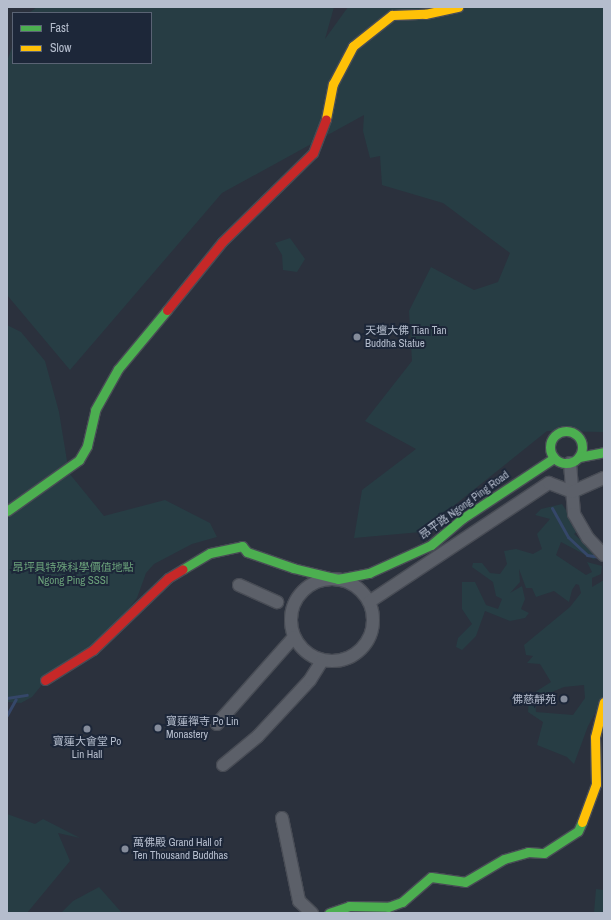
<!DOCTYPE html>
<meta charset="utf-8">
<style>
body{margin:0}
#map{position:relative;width:611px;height:920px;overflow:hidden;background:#2b313d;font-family:"Archivo Narrow","Noto Sans TC",sans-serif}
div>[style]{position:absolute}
.green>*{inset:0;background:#273d44}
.stream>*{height:3px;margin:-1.5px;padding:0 1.5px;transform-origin:1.5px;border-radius:1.5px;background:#354769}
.roads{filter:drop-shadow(1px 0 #484c55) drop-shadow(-1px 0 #484c55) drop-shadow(0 1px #484c55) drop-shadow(0 -1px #484c55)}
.street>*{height:12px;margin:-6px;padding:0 6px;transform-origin:6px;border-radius:6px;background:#5c6069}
.street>.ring{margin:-6px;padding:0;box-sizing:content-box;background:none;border:12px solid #5c6069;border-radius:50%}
.fast>*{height:9px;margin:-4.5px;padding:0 4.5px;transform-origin:4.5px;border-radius:4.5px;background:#4caf50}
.fast>.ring{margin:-4.5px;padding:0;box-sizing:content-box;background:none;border:9px solid #4caf50;border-radius:50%}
.slow>*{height:9px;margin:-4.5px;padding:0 4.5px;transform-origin:4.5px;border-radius:4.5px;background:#ffc107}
.jam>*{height:9px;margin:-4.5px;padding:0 4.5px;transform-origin:4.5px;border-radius:4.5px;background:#c62828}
.dots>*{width:11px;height:11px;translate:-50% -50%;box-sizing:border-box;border:2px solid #1d2739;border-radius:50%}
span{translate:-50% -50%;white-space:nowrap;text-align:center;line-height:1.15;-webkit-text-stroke:4px #1d2739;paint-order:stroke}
.poi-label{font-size:11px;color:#b5bdcd}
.left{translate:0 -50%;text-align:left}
.right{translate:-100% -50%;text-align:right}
.street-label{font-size:11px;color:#b5bdcd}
.park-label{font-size:11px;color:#6aa07a}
.frame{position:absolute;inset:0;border:8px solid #b5bdcd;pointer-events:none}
.legend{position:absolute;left:12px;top:12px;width:140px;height:52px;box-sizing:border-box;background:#1d2739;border:1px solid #5a6374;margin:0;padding:5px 7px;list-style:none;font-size:12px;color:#b5bdcd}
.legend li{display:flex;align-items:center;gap:8px;height:20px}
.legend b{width:20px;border:1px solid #5a6374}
</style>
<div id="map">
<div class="green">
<i style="clip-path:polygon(37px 7px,334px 7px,325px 39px,348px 7px,604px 7px,604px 432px,547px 431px,421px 532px,354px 538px,362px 490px,416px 449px,365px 421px,412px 361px,409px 311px,431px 267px,474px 290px,498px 282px,510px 253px,443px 203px,382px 185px,380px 156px,370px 158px,363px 131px,364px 115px,222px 193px,70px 370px,7px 295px,7px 61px,13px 45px,13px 63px,151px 63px,151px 13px,29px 13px)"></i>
<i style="clip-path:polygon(290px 238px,305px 259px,297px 272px,283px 270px,282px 255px,275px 243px)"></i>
<i style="clip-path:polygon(7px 325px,21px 332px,45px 361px,59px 412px,69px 473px,104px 516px,165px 500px,210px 523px,217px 537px,192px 544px,154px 564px,146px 573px,137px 598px,108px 635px,50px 675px,32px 697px,21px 703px,7px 702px)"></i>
<i style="clip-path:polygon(evenodd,562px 504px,579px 530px,574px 534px,592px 550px,595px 560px,561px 542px,556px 555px,586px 575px,592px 572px,587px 562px,602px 566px,601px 574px,592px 578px,592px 587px,604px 580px,604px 698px,588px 726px,574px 764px,567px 757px,537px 745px,543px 722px,528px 712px,529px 696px,551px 682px,540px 664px,527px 663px,533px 656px,526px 655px,524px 645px,570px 607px,581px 593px,579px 585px,576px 584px,572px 590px,569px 602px,554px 591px,536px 597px,532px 588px,526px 588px,519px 569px,520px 582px,510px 593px,522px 586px,525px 599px,521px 609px,529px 613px,525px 618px,510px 621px,485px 611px,476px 636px,462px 650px,456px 647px,458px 638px,472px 624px,462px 609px,462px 582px,475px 582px,486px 605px,498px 609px,502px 599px,496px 596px,493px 582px,472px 567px,473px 563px,482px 563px,490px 573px,500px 574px,507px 564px,504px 551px,516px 549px,533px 554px,542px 549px,537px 534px,550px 519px,535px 515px,541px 509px,562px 504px,584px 685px,585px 698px,573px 715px,536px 712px,535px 699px,564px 687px,584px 685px)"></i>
<i style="clip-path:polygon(7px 814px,35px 824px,43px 819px,80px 838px,58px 833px,70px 861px,27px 913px,7px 913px)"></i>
<i style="clip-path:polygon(99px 887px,122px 913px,61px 913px,73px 901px)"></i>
<i style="clip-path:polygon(596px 889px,604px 890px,604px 913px,594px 913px)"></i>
</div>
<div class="stream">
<i style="left:552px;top:508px;width:33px;rotate:61deg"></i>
<i style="left:568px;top:537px;width:26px;rotate:43deg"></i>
<i style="left:587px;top:555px;width:13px;rotate:9deg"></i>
<i style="left:7px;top:698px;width:20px;rotate:-9deg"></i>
<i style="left:7px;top:715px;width:18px;rotate:-61deg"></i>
</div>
<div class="roads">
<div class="street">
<i style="left:570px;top:463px;width:51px;rotate:85.5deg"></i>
<i style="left:574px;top:514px;width:28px;rotate:60deg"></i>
<i style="left:588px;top:538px;width:23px;rotate:47deg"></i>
<i class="ring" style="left:291px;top:579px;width:70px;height:70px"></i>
<i style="left:239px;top:585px;width:42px;rotate:24.1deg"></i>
<i style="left:369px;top:602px;width:216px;rotate:-33.5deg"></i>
<i style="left:549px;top:483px;width:25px;rotate:21deg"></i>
<i style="left:572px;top:492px;width:35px;rotate:-24deg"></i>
<i style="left:217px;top:724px;width:116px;rotate:-48.5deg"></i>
<i style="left:223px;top:765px;width:45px;rotate:-39.6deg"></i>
<i style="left:258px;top:736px;width:76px;rotate:-47.1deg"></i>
<i style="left:310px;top:680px;width:22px;rotate:-58deg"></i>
<i style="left:282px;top:818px;width:85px;rotate:78.4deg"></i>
<i style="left:299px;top:901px;width:18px;rotate:43deg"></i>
</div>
<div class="fast">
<i class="ring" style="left:550px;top:431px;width:23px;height:23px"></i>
<i style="left:579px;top:457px;width:25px;rotate:-11deg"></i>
<i style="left:7px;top:511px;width:88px;rotate:-35.3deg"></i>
<i style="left:79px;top:460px;width:16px;rotate:-60deg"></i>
<i style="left:87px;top:446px;width:37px;rotate:-77deg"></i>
<i style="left:95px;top:410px;width:47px;rotate:-60.7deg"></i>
<i style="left:118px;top:369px;width:77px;rotate:-50.3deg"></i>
<i style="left:183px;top:569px;width:31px;rotate:-31deg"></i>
<i style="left:210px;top:553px;width:33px;rotate:-12deg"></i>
<i style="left:242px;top:546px;width:8px;rotate:50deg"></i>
<i style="left:247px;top:552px;width:49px;rotate:19.2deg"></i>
<i style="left:293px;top:568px;width:46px;rotate:13.7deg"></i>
<i style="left:338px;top:579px;width:32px;rotate:-11deg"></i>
<i style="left:369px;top:573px;width:68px;rotate:-24.3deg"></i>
<i style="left:431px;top:545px;width:42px;rotate:-40.2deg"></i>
<i style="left:463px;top:518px;width:109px;rotate:-33.4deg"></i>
<i style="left:329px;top:913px;width:21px;rotate:-19deg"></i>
<i style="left:349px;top:906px;width:39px;rotate:1deg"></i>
<i style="left:388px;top:907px;width:15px;rotate:-20deg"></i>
<i style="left:402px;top:902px;width:38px;rotate:-41deg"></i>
<i style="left:431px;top:877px;width:34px;rotate:8deg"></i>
<i style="left:465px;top:882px;width:45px;rotate:-30.5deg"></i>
<i style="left:504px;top:859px;width:25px;rotate:-16deg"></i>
<i style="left:528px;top:852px;width:16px;rotate:4deg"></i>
<i style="left:544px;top:853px;width:40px;rotate:-32.9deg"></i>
<i style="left:578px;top:831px;width:10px;rotate:-66deg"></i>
</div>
<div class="slow">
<i style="left:326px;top:119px;width:36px;rotate:-79deg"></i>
<i style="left:333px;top:84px;width:43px;rotate:-62.2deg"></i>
<i style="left:353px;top:46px;width:50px;rotate:-38.5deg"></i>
<i style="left:392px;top:15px;width:33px;rotate:-2deg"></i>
<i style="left:425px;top:14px;width:34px;rotate:-12deg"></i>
<i style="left:582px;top:822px;width:40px;rotate:-69.8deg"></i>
<i style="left:596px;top:784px;width:47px;rotate:-91.2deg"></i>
<i style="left:595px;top:737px;width:36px;rotate:-76deg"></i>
</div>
<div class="jam">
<i style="left:167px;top:310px;width:87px;rotate:-51deg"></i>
<i style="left:222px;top:242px;width:127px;rotate:-44.4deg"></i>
<i style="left:313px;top:153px;width:36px;rotate:-69deg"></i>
<i style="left:45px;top:680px;width:57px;rotate:-32deg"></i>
<i style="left:93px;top:650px;width:104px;rotate:-43.8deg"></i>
<i style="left:168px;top:578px;width:17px;rotate:-31deg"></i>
</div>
</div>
<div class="dots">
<i style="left:357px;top:337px;background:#858c9b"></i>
<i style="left:564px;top:699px;background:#858c9b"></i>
<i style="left:158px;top:728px;background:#858c9b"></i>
<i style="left:87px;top:729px;background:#858c9b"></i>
<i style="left:125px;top:849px;background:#858c9b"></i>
</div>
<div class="poi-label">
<span class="left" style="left:365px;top:337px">天壇大佛 Tian Tan<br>Buddha Statue</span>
<span class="right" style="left:556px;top:699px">佛慈靜苑</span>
<span class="left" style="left:166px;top:728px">寶蓮禪寺 Po Lin<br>Monastery</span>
<span style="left:87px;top:748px">寶蓮大會堂 Po<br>Lin Hall</span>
<span class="left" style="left:133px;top:849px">萬佛殿 Grand Hall of<br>Ten Thousand Buddhas</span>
</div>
<div class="street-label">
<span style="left:464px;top:505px;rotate:-36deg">昂平路 Ngong Ping Road</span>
</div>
<div class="park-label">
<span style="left:73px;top:574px">昂坪具特殊科學價值地點<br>Ngong Ping SSSI</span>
</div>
<div class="frame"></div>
<ul class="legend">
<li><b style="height:5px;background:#4caf50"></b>Fast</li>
<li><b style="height:5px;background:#ffc107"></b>Slow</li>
</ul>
</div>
